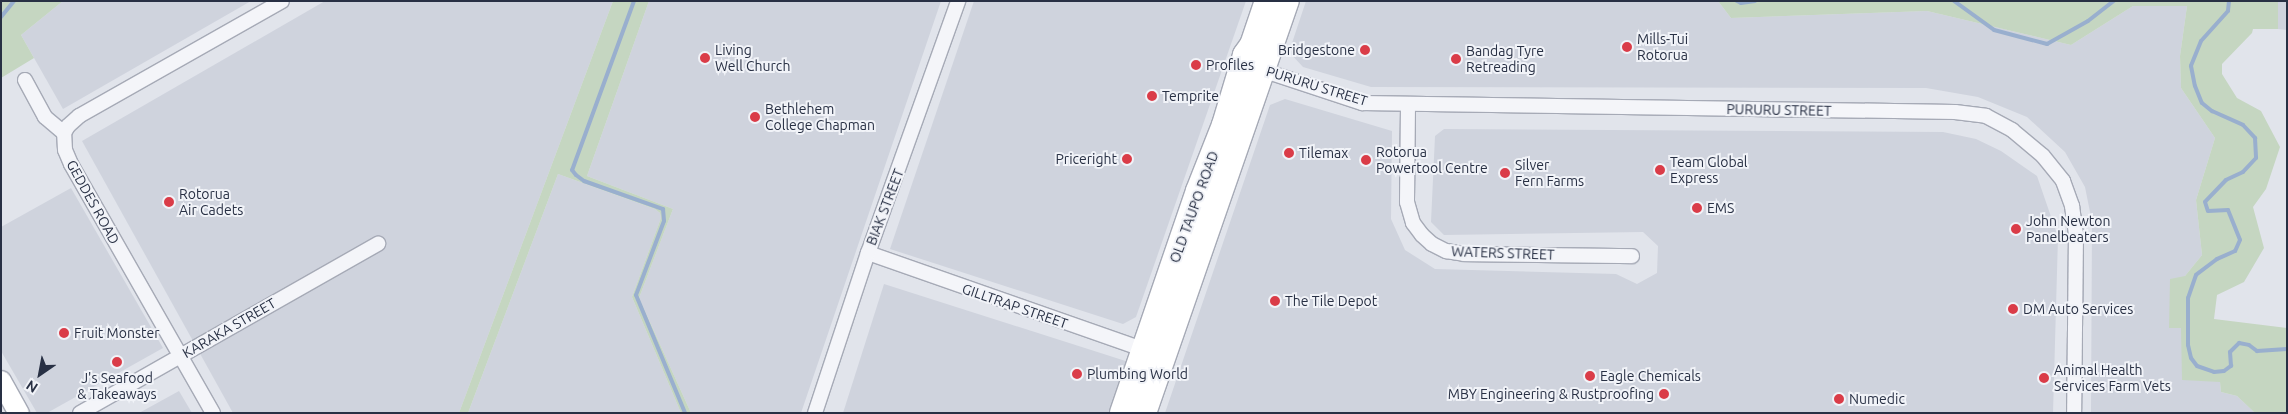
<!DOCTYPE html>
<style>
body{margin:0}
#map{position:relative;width:2288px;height:414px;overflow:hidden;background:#e1e4eb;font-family:Ubuntu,sans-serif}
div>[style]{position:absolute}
.built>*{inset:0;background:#cfd3dd}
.green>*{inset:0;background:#c5d6c1}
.stream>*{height:4px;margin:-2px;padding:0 2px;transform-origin:2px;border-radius:2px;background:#99afce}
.roads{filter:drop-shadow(1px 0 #a6aab6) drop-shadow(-1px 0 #a6aab6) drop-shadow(0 1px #a6aab6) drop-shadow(0 -1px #a6aab6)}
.minor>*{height:14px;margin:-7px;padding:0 7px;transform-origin:7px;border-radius:7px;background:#f4f5f9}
.secondary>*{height:20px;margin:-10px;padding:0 10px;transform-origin:10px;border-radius:10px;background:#fff}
.trunk>*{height:24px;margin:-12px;padding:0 12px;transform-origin:12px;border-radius:12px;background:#fff}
.dots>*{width:14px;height:14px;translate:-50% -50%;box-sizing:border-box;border:2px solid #f1f3f8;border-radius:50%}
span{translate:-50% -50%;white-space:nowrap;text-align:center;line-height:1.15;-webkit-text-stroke:4px #f1f3f8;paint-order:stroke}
.poi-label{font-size:14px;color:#283044}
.left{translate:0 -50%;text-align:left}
.right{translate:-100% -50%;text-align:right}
.street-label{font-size:14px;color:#283044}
.frame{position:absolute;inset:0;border:2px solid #283044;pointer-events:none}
.north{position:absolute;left:15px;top:349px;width:50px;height:50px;-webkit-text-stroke:4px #f1f3f8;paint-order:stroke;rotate:213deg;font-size:14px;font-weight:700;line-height:20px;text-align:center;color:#283044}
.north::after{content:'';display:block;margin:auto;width:18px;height:22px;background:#283044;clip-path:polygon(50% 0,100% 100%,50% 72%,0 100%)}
</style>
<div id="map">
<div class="built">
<i style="clip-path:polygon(63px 1px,251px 1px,63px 109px,21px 35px)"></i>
<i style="clip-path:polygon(325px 1px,613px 1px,459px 413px,233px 413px,82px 141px)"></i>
<i style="clip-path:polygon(649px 1px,941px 1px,801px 413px,691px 413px,639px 298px,673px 209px,587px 176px)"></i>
<i style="clip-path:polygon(974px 1px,1246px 1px,1136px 317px,1123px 324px,890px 249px)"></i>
<i style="clip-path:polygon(1306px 1px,1718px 1px,1731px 18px,1927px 11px,2071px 45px,2133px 6px,2187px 6px,2180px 56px,2181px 88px,2215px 138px,2196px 200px,2202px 255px,2185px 276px,2169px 328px,2181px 328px,2220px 382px,2221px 392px,2237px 396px,2255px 413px,2091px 413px,2092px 222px,2085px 187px,2065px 152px,2027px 117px,1978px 97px,1926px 88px,1371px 87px,1303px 67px,1289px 52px)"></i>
<i style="clip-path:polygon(2278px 1px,2287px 1px,2287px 30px,2278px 29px)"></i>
<i style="clip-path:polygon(1285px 99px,1392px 131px,1391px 219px,1405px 250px,1435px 269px,1616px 274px,1637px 284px,1657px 273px,1658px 246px,1643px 232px,1444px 235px,1431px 222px,1435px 136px,1444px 129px,1943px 132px,1976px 139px,2001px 151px,2037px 176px,2058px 237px,2053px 413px,1165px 413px,1270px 105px)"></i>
<i style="clip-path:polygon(558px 174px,655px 209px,660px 213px,661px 218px,632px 297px,681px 413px,468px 413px)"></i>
<i style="clip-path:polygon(71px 188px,163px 348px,47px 413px,37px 413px,1px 351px,1px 227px)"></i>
<i style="clip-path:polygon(884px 284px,1135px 364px,1115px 413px,843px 413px)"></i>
<i style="clip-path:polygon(179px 391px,192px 413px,139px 413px)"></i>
</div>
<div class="green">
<i style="clip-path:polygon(1px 1px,63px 1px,21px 35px,34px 58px,1px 78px)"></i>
<i style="clip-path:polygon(613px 1px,649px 1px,587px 176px,673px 209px,639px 298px,691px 413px,681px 413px,632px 297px,661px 218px,660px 213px,655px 209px,558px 174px,468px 413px,459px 413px)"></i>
<i style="clip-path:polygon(1718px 1px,2278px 1px,2278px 29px,2253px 29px,2252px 33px,2222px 64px,2222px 74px,2237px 98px,2261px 111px,2280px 147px,2266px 189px,2253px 207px,2264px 248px,2244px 282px,2217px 295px,2214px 319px,2287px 328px,2287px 413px,2255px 413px,2237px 396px,2221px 392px,2220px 382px,2182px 380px,2181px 328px,2169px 328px,2170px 279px,2185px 276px,2202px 255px,2196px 200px,2215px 138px,2181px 88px,2180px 56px,2187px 6px,2133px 6px,2071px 45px,1927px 11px,1731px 18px)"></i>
</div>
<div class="stream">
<i style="left:634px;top:1px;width:180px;rotate:110.1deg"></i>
<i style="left:572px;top:170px;width:6px;rotate:51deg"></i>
<i style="left:576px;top:175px;width:10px;rotate:37deg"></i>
<i style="left:584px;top:181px;width:84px;rotate:19.5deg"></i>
<i style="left:663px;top:209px;width:12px;rotate:85deg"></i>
<i style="left:664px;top:221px;width:79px;rotate:110.7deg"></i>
<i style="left:636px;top:295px;width:128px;rotate:67.4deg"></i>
<i style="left:1737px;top:1px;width:4px;rotate:27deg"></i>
<i style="left:1741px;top:3px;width:14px;rotate:-8deg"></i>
<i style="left:1954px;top:1px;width:49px;rotate:35.9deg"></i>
<i style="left:1994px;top:30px;width:55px;rotate:14.8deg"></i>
<i style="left:2047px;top:44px;width:47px;rotate:-29.3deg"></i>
<i style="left:2088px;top:21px;width:33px;rotate:-38deg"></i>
<i style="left:2229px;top:1px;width:10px;rotate:96deg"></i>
<i style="left:2228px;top:11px;width:40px;rotate:132deg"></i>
<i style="left:2201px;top:41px;width:27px;rotate:112deg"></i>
<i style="left:2191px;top:66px;width:20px;rotate:79deg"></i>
<i style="left:2195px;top:86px;width:18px;rotate:68deg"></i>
<i style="left:2202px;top:103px;width:13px;rotate:39deg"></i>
<i style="left:2212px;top:111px;width:34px;rotate:24deg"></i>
<i style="left:2243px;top:125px;width:18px;rotate:47deg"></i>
<i style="left:2255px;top:138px;width:20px;rotate:87deg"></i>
<i style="left:2256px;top:158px;width:19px;rotate:133deg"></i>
<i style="left:2243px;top:172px;width:19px;rotate:155deg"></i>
<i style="left:2226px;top:180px;width:30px;rotate:134deg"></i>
<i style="left:2205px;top:202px;width:9px;rotate:72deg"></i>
<i style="left:2208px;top:211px;width:20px;rotate:-3deg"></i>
<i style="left:2228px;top:210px;width:32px;rotate:68deg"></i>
<i style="left:2240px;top:240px;width:12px;rotate:114deg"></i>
<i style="left:2235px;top:251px;width:20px;rotate:156deg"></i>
<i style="left:2217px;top:259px;width:26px;rotate:143deg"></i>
<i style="left:2196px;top:275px;width:24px;rotate:109deg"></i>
<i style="left:2188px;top:298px;width:47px;rotate:90deg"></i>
<i style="left:2188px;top:345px;width:13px;rotate:77deg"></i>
<i style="left:2191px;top:358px;width:10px;rotate:53deg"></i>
<i style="left:2197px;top:366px;width:18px;rotate:19deg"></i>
<i style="left:2214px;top:372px;width:10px;rotate:-6deg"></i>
<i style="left:2224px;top:371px;width:9px;rotate:-36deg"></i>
<i style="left:2231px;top:366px;width:14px;rotate:-94deg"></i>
<i style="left:2230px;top:352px;width:13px;rotate:-45deg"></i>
<i style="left:2239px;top:343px;width:10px;rotate:11deg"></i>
<i style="left:2249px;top:345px;width:10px;rotate:37deg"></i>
<i style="left:2257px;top:351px;width:30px;rotate:-4deg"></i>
<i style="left:1px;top:17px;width:21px;rotate:-51deg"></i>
</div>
<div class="roads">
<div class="minor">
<i style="left:1256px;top:68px;width:112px;rotate:18.3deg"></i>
<i style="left:1362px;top:103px;width:593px;rotate:0.87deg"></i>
<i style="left:1955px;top:112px;width:31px;rotate:7deg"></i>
<i style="left:1986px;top:116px;width:30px;rotate:28deg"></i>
<i style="left:2012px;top:130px;width:40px;rotate:40deg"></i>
<i style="left:2043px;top:156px;width:32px;rotate:51deg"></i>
<i style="left:2063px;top:181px;width:27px;rotate:70deg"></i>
<i style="left:2072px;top:206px;width:28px;rotate:82deg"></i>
<i style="left:2076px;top:234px;width:179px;rotate:90.6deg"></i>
<i style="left:25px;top:80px;width:42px;rotate:61.6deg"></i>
<i style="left:45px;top:117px;width:25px;rotate:40deg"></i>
<i style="left:1408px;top:106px;width:96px;rotate:90.6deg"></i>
<i style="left:1407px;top:202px;width:22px;rotate:74deg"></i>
<i style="left:1413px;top:223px;width:15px;rotate:53deg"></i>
<i style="left:1422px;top:235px;width:13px;rotate:42deg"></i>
<i style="left:1432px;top:244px;width:16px;rotate:27deg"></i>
<i style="left:1446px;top:251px;width:18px;rotate:9deg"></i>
<i style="left:1464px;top:254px;width:168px;rotate:0.7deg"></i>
<i style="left:868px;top:253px;width:299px;rotate:19.3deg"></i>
<i style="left:80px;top:413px;width:343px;rotate:-29.6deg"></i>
<i style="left:213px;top:413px;width:287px;rotate:-119.7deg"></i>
<i style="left:71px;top:164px;width:15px;rotate:-113deg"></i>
<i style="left:65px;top:150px;width:17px;rotate:-93deg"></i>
<i style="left:64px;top:133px;width:8px;rotate:-60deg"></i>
<i style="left:68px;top:126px;width:15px;rotate:-42deg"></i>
<i style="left:79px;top:116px;width:233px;rotate:-29.5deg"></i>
<i style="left:815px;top:413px;width:169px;rotate:-71.7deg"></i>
<i style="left:868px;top:253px;width:268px;rotate:-70.3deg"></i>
</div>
<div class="secondary">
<i style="left:1px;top:381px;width:37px;rotate:61deg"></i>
</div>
<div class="trunk">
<i style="left:1122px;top:413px;width:235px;rotate:-71.1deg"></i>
<i style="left:1198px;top:191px;width:71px;rotate:-68.5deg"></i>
<i style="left:1224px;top:125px;width:73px;rotate:-73.3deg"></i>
<i style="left:1245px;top:55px;width:12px;rotate:-55deg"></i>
<i style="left:1252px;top:45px;width:46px;rotate:-71.2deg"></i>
<i style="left:1144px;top:413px;width:436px;rotate:-70.9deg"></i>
</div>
</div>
<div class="dots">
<i style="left:1627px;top:47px;background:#da3c48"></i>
<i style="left:1365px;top:50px;background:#da3c48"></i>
<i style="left:705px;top:58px;background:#da3c48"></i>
<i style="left:1456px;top:59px;background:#da3c48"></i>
<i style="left:1196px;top:65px;background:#da3c48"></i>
<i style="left:1152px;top:96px;background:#da3c48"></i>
<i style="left:755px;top:117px;background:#da3c48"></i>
<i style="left:1289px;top:153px;background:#da3c48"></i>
<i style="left:1127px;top:159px;background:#da3c48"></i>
<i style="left:1366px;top:160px;background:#da3c48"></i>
<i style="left:1660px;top:170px;background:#da3c48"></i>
<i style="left:1505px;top:173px;background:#da3c48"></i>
<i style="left:169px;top:202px;background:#da3c48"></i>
<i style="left:1697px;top:208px;background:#da3c48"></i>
<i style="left:2016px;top:229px;background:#da3c48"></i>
<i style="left:1275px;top:301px;background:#da3c48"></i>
<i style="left:2013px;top:309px;background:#da3c48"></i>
<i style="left:64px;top:333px;background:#da3c48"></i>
<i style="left:117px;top:362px;background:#da3c48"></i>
<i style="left:1077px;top:374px;background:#da3c48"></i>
<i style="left:1590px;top:376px;background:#da3c48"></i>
<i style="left:2044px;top:378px;background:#da3c48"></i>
<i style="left:1664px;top:394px;background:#da3c48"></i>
<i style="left:1839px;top:399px;background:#da3c48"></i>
</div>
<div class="poi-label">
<span class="left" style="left:1637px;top:47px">Mills-Tui<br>Rotorua</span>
<span class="left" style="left:715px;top:58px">Living<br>Well Church</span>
<span class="right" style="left:1355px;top:50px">Bridgestone</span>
<span class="left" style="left:1466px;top:59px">Bandag Tyre<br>Retreading</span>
<span class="left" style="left:1206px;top:65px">Profiles</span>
<span class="left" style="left:1162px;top:96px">Temprite</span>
<span class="left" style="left:765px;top:117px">Bethlehem<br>College Chapman</span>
<span class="left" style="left:1376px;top:160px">Rotorua<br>Powertool Centre</span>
<span class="left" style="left:1299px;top:153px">Tilemax</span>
<span class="right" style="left:1117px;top:159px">Priceright</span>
<span class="left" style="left:1670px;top:170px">Team Global<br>Express</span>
<span class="left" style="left:1515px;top:173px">Silver<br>Fern Farms</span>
<span class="left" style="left:179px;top:202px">Rotorua<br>Air Cadets</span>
<span class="left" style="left:1707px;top:208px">EMS</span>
<span class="left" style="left:2026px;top:229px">John Newton<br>Panelbeaters</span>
<span class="left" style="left:1285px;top:301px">The Tile Depot</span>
<span class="left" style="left:2023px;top:309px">DM Auto Services</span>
<span class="left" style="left:74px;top:333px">Fruit Monster</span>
<span class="left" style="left:2054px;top:378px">Animal Health<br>Services Farm Vets</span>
<span class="left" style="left:1087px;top:374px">Plumbing World</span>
<span class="left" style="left:1600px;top:376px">Eagle Chemicals</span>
<span style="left:117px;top:386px">J's Seafood<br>&amp; Takeaways</span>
<span class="right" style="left:1654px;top:394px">MBY Engineering &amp; Rustproofing</span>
<span class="left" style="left:1849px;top:399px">Numedic</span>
</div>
<div class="street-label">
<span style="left:1317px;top:86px;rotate:17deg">PURURU STREET</span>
<span style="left:1779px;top:110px;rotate:1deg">PURURU STREET</span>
<span style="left:93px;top:202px;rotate:61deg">GEDDES ROAD</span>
<span style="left:885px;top:207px;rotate:-69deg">BIAK STREET</span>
<span style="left:1194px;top:207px;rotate:-70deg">OLD TAUPO ROAD</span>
<span style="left:1503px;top:253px;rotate:2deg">WATERS STREET</span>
<span style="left:1015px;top:306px;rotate:19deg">GILLTRAP STREET</span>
<span style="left:229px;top:328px;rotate:-30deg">KARAKA STREET</span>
</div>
<div class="frame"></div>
<div class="north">N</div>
</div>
